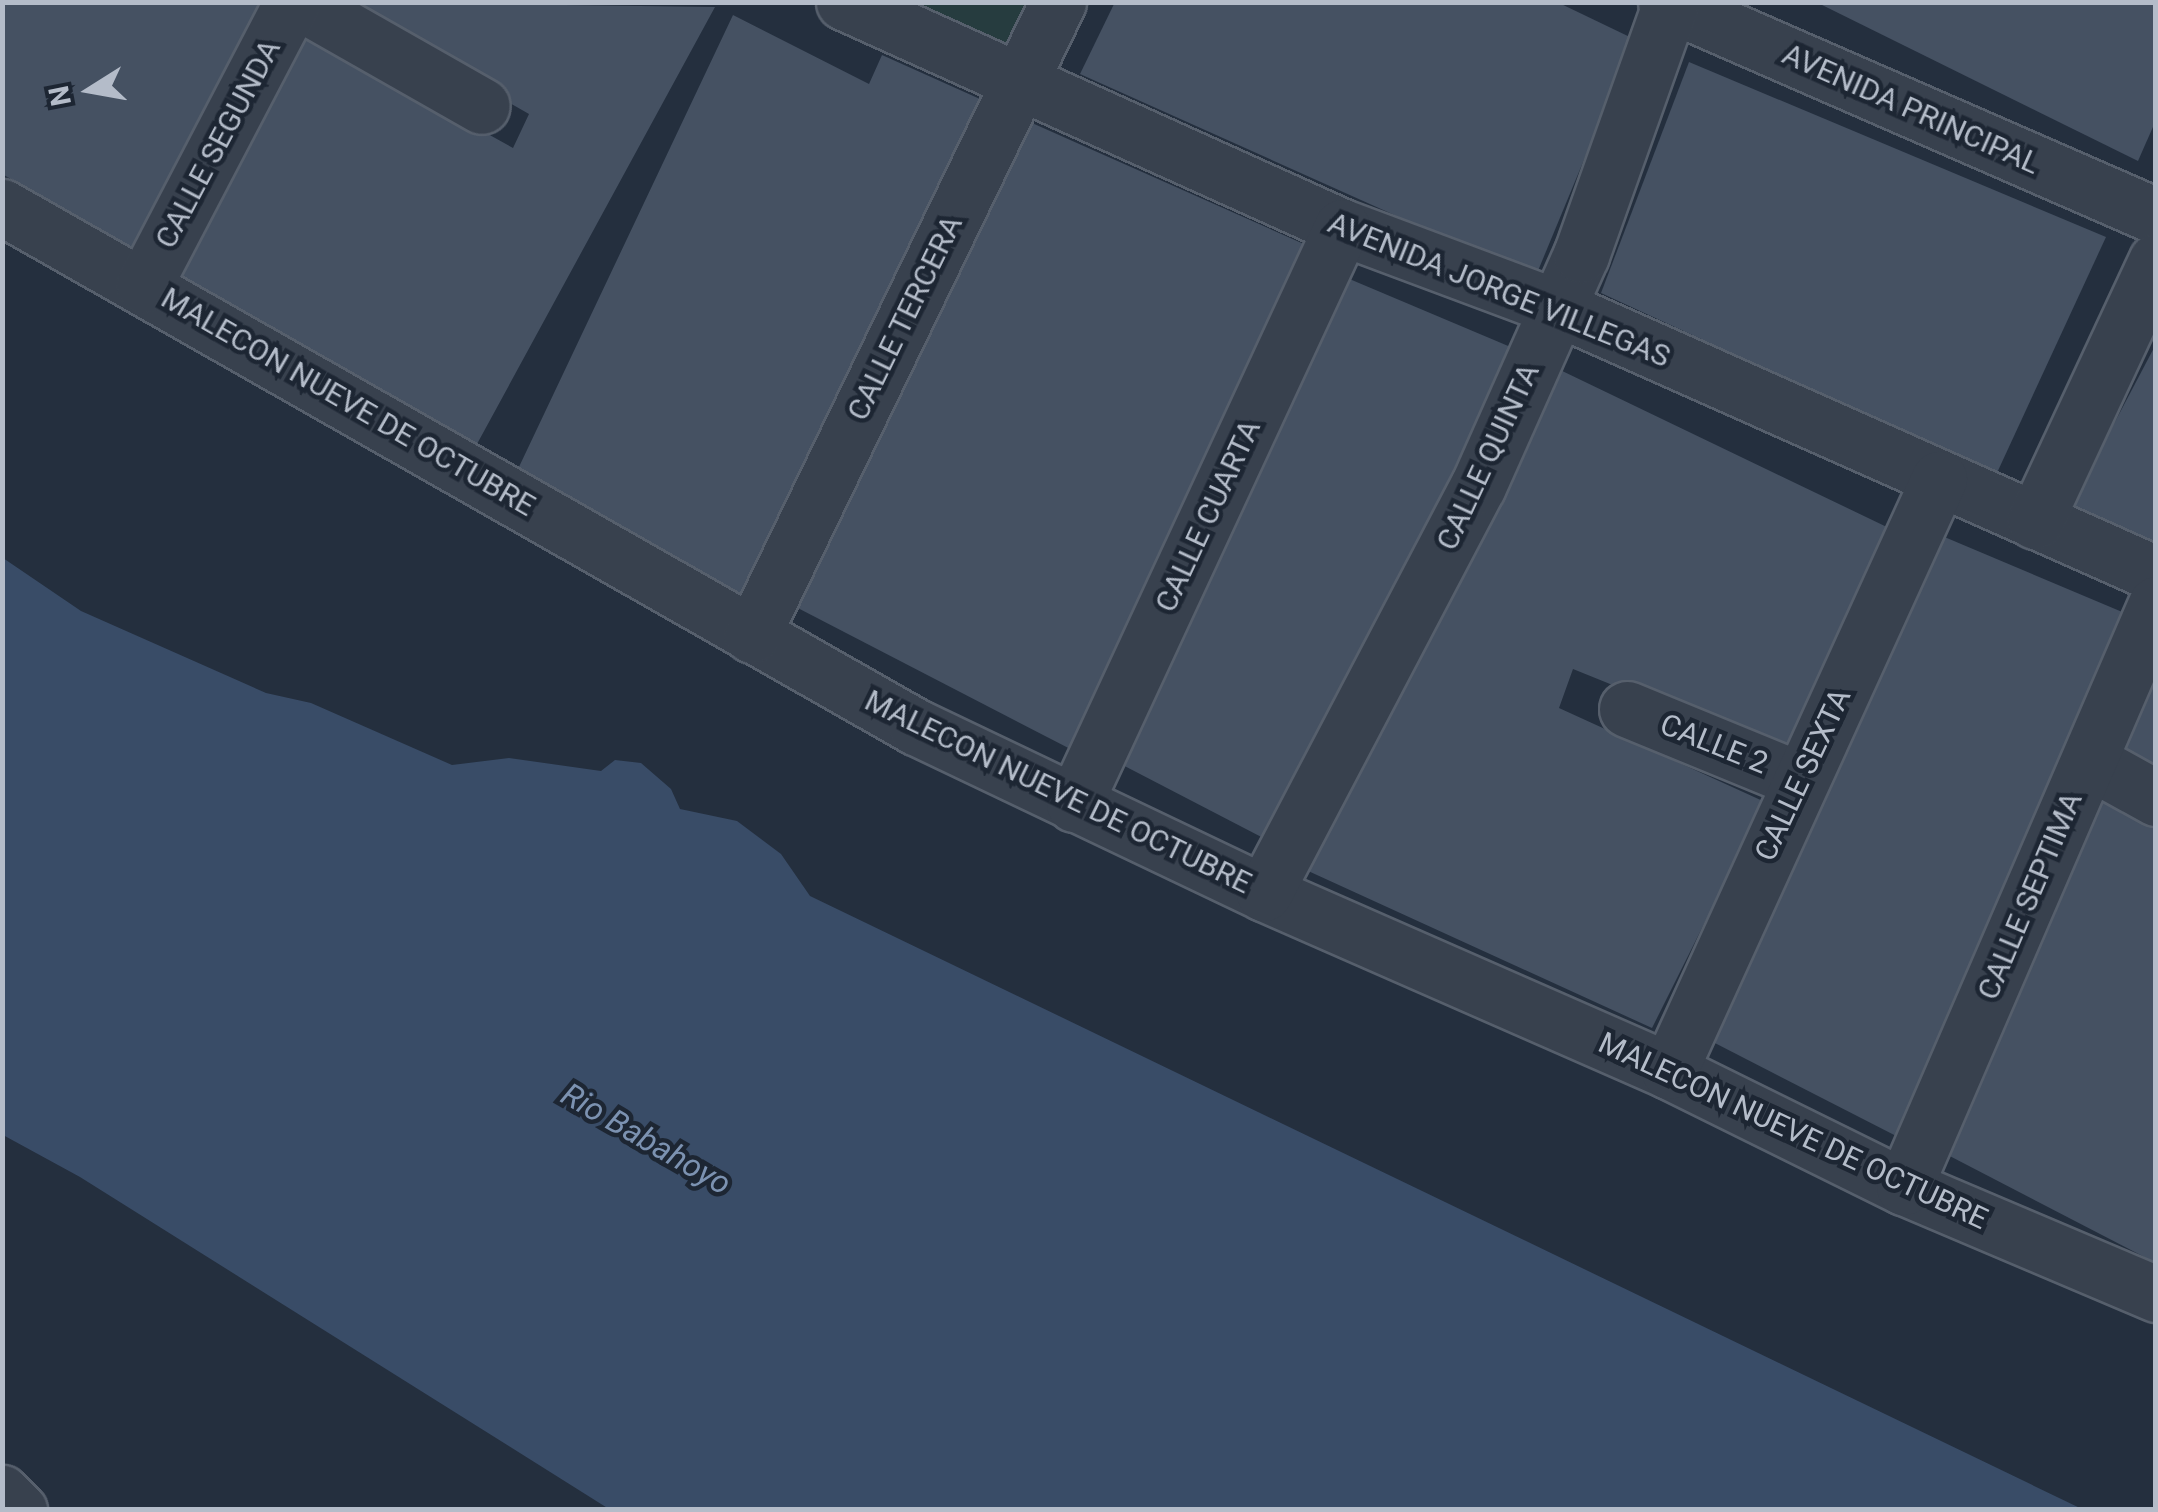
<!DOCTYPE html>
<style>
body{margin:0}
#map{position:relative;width:2158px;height:1512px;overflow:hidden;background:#242f3e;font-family:Roboto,sans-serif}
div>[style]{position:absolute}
.green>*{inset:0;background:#263c3f}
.water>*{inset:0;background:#394c67}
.building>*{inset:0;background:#455162}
.roads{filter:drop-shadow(2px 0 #565f6c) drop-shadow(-2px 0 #565f6c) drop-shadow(0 2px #565f6c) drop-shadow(0 -2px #565f6c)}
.minor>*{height:55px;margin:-27.5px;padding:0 27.5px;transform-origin:27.5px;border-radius:27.5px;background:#38414e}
span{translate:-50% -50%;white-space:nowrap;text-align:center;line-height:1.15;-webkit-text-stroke:9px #1d2633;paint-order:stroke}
.street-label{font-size:30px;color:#b4bcc9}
.water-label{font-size:32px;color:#7c92b1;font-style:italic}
.frame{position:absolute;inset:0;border:5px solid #b4bcc9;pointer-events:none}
.north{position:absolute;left:40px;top:40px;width:100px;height:100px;-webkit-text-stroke:8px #1d2633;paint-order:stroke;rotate:259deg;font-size:28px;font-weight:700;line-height:40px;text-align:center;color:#b4bcc9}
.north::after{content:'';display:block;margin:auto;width:35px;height:45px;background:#b4bcc9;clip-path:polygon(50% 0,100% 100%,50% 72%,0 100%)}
</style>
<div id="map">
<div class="green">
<i style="clip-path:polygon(892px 3px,1030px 3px,1006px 55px)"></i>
</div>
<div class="water">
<i style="clip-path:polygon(3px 558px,81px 611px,266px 693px,311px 703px,452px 765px,509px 758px,601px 771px,615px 760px,641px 763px,671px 789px,680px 809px,737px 821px,781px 854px,810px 896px,2082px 1509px,609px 1509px,80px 1177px,3px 1135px)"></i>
</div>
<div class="building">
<i style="clip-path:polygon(2px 2px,275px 2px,139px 251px,2px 174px)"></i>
<i style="clip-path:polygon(335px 2px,715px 7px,477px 444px,168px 277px,302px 31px,513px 148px,529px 114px)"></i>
<i style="clip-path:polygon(1115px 2px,1557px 2px,1634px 39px,1535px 278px,1080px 74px)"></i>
<i style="clip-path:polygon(1816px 2px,2156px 2px,2156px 120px,2138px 161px)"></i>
<i style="clip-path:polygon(733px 15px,869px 84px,882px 55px,980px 99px,748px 606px,518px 469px)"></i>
<i style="clip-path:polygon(1689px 62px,2106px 237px,1996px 475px,1601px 293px)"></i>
<i style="clip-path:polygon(1023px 119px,1306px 245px,1080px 754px,792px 605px)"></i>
<i style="clip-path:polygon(1340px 275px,1513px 348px,1271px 842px,1113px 760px)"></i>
<i style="clip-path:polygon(2156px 344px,2156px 551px,2067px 513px)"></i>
<i style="clip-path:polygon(1556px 368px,1891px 529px,1788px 756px,1573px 669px,1559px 708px,1765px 802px,1652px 1028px,1306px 870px)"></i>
<i style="clip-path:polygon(1935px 533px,2127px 614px,1904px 1140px,1709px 1040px)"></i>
<i style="clip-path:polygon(2156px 664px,2156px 775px,2115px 752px)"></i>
<i style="clip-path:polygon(2099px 799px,2156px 829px,2156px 1263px,1942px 1152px)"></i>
</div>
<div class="roads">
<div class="minor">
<i style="left:299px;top:2px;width:210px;rotate:29.6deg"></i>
<i style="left:844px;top:2px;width:546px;rotate:24.31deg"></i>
<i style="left:1342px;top:227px;width:228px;rotate:20.5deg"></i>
<i style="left:1556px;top:307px;width:657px;rotate:23.99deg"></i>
<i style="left:1666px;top:2px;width:535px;rotate:23.59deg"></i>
<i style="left:2px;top:207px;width:1052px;rotate:29.64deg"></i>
<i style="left:916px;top:727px;width:386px;rotate:25.5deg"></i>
<i style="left:1264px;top:893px;width:442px;rotate:23.7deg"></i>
<i style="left:1669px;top:1071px;width:262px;rotate:26.3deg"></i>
<i style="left:1904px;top:1187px;width:274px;rotate:23deg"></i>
<i style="left:144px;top:285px;width:319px;rotate:-62.4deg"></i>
<i style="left:2035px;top:521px;width:287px;rotate:-65deg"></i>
<i style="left:752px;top:635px;width:703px;rotate:-64.2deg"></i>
<i style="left:1627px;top:709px;width:187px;rotate:22.3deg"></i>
<i style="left:2089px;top:761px;width:77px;rotate:28.9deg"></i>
<i style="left:1074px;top:804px;width:636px;rotate:-65.09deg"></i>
<i style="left:1264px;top:893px;width:460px;rotate:-62.3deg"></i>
<i style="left:1478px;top:486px;width:253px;rotate:-66deg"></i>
<i style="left:1581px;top:255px;width:269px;rotate:-70.4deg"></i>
<i style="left:1669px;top:1071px;width:651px;rotate:-65.48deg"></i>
<i style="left:1904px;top:1187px;width:635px;rotate:-66.62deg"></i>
<i style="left:2px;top:1493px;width:24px;rotate:45deg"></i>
</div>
</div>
<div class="street-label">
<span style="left:1911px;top:109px;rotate:24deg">AVENIDA PRINCIPAL</span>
<span style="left:218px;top:144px;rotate:-62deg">CALLE SEGUNDA</span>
<span style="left:1499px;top:290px;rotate:22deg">AVENIDA JORGE VILLEGAS</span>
<span style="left:905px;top:318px;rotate:-64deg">CALLE TERCERA</span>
<span style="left:348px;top:402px;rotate:30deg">MALECON NUEVE DE OCTUBRE</span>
<span style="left:1488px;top:457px;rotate:-65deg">CALLE QUINTA</span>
<span style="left:1208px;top:516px;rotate:-65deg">CALLE CUARTA</span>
<span style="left:1714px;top:744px;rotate:22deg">CALLE 2</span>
<span style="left:1803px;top:775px;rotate:-65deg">CALLE SEXTA</span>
<span style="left:1058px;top:792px;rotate:26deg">MALECON NUEVE DE OCTUBRE</span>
<span style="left:2030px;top:896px;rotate:-67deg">CALLE SEPTIMA</span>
<span style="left:1793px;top:1131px;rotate:25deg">MALECON NUEVE DE OCTUBRE</span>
</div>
<div class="water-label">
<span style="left:646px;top:1139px;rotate:30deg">Rio Babahoyo</span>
</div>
<div class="frame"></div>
<div class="north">N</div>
</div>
